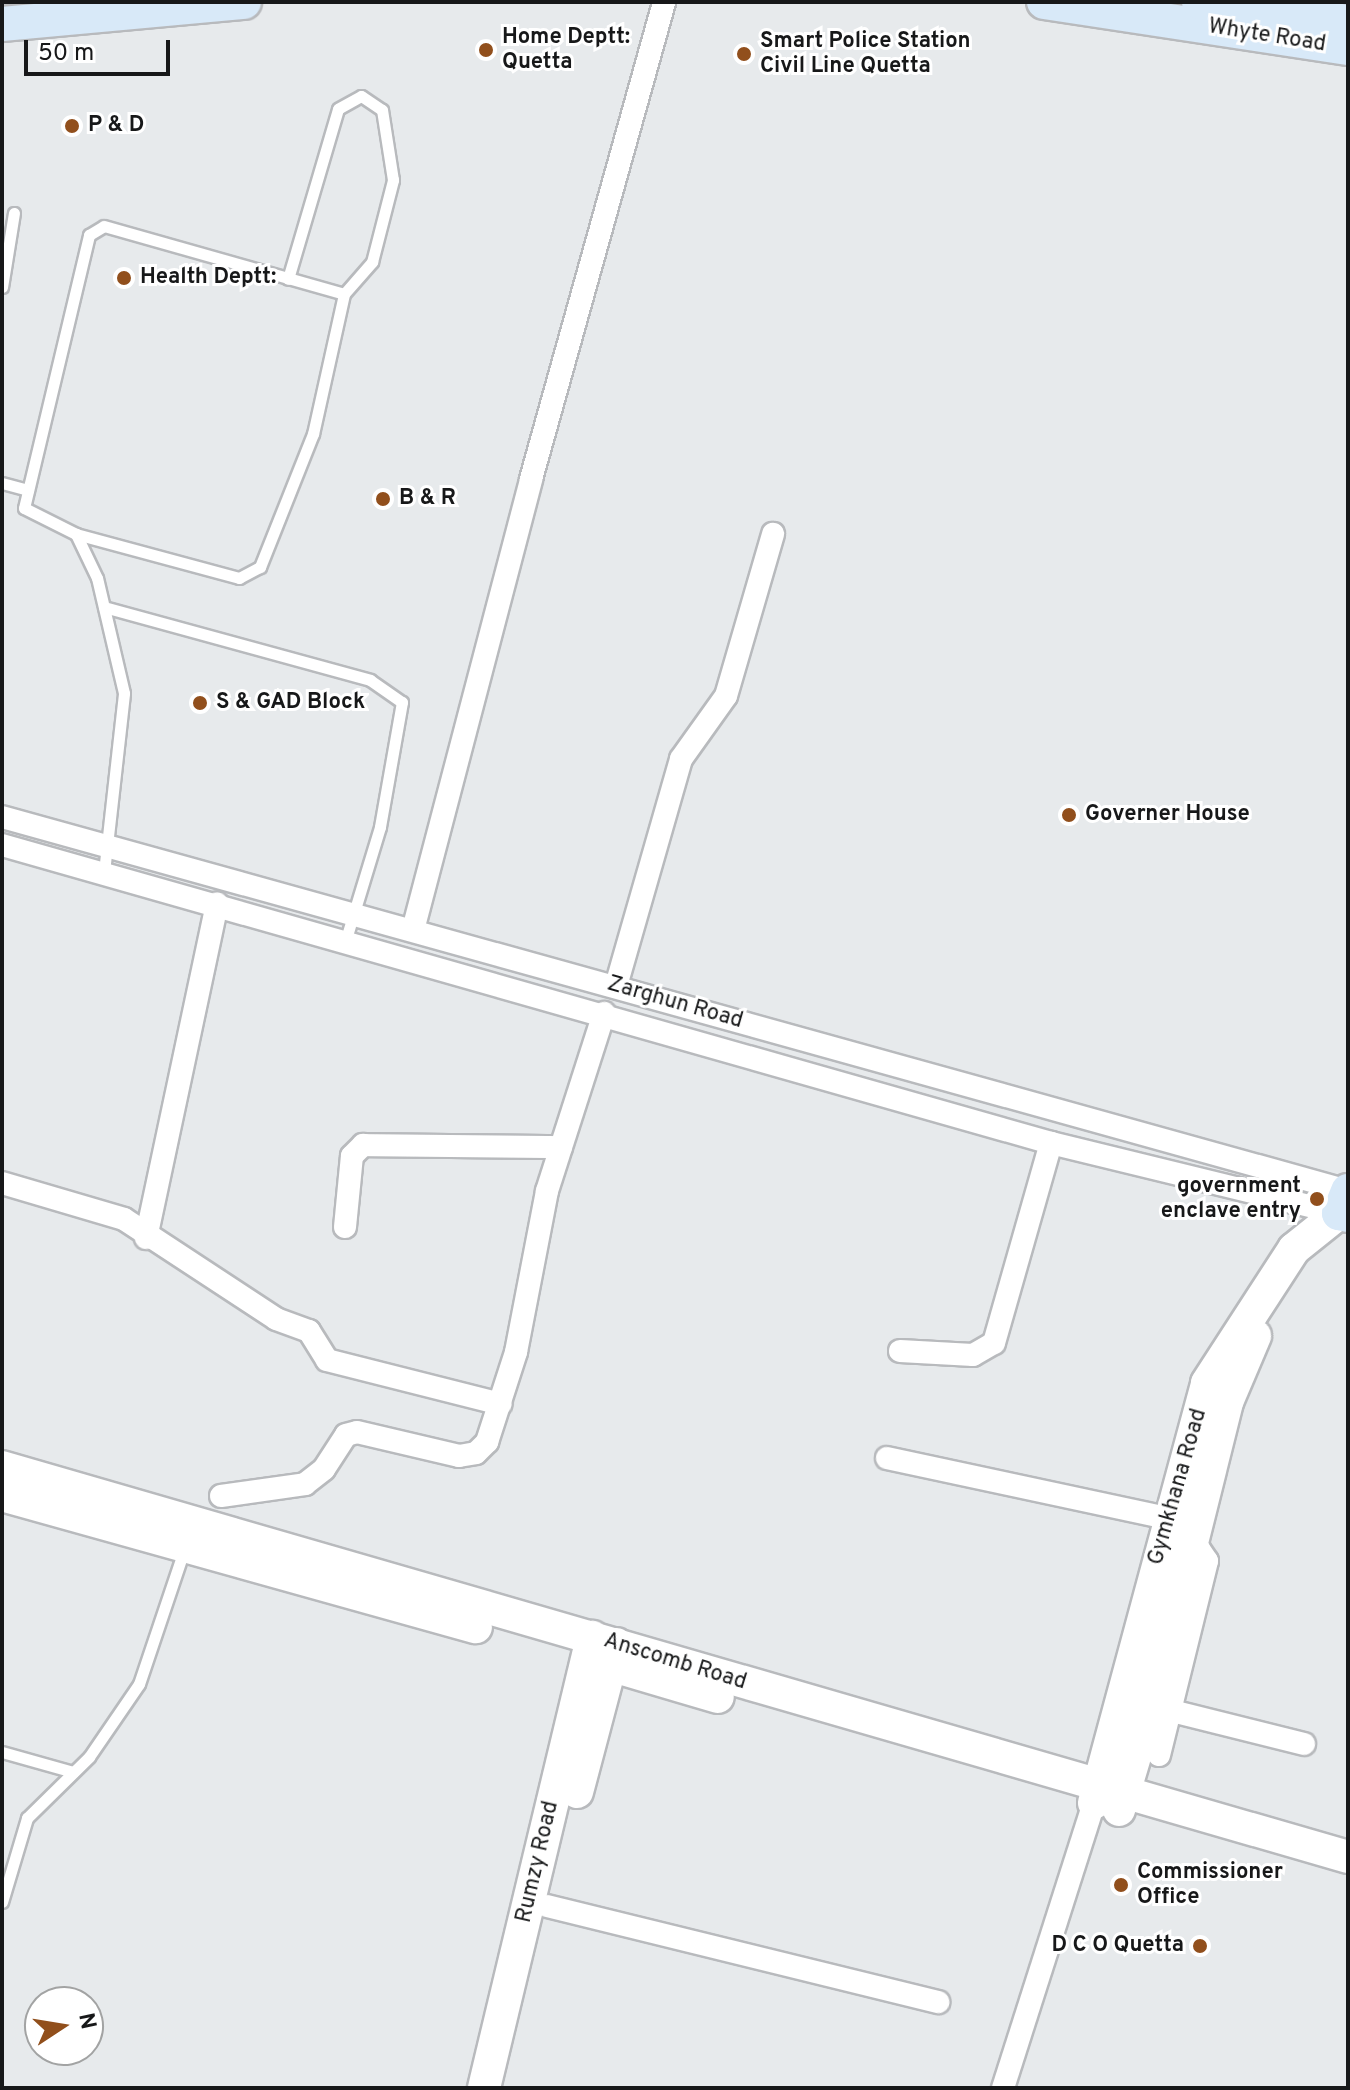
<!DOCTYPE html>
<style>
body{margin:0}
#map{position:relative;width:1350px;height:2090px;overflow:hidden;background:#e7eaec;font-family:Overpass,sans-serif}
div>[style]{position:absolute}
.roads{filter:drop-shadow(2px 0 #b8babd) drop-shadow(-2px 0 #b8babd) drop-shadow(0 2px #b8babd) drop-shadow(0 -2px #b8babd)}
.lane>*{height:11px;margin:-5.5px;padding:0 5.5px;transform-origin:5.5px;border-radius:5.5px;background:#fff}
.street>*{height:22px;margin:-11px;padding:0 11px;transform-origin:11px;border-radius:11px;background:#fff}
.secondary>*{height:32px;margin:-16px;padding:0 16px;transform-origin:16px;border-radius:16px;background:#fff}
.primary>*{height:34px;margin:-17px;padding:0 17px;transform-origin:17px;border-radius:17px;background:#d8e9f8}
.dots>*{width:22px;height:22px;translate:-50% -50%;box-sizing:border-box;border:4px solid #fff;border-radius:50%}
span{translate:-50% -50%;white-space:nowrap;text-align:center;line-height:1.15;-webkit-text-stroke:6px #fff;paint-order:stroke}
.street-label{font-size:22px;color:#171819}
.poi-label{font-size:22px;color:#171819;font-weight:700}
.left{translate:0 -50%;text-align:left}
.right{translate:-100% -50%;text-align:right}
.frame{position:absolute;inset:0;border:4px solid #171819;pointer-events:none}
.north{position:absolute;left:24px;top:1986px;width:80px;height:80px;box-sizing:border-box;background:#fff;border:2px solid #a2a3a3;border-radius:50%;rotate:78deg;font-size:22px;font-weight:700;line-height:32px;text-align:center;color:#171819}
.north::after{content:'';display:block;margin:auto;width:28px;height:36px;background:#914f1c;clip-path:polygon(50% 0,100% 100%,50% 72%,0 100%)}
.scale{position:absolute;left:24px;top:40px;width:146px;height:36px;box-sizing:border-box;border:4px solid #171819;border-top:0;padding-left:10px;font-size:24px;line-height:28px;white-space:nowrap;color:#171819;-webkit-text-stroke:6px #fff;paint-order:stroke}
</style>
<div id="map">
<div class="roads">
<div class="lane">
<i style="left:2px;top:287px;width:75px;rotate:-80.8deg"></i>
<i style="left:2px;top:483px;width:27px;rotate:15deg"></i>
<i style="left:76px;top:534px;width:169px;rotate:15.1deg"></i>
<i style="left:239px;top:578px;width:24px;rotate:-28deg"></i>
<i style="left:260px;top:567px;width:143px;rotate:-68.3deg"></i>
<i style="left:313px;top:434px;width:143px;rotate:-77.5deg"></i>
<i style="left:344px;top:294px;width:43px;rotate:-48.8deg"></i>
<i style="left:372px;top:262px;width:85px;rotate:-75.6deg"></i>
<i style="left:393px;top:180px;width:71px;rotate:-98.9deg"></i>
<i style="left:382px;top:110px;width:25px;rotate:-146deg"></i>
<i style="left:361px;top:96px;width:26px;rotate:151deg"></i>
<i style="left:338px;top:109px;width:177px;rotate:106.4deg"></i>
<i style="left:104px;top:607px;width:276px;rotate:15.3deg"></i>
<i style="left:370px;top:680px;width:39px;rotate:35deg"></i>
<i style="left:402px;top:702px;width:127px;rotate:100deg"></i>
<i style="left:380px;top:827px;width:117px;rotate:106.9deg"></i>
<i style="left:104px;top:872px;width:180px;rotate:-83.6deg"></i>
<i style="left:124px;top:693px;width:118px;rotate:-103.2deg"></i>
<i style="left:97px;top:578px;width:49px;rotate:-115.5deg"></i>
<i style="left:76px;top:534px;width:58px;rotate:-153.4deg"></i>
<i style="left:24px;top:508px;width:281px;rotate:-76.6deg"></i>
<i style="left:89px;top:235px;width:17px;rotate:-31deg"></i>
<i style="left:104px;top:226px;width:249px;rotate:15.8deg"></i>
<i style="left:2px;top:1752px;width:74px;rotate:15.7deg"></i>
<i style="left:2px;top:1902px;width:88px;rotate:-73.4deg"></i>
<i style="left:27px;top:1818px;width:87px;rotate:-44.5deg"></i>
<i style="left:89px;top:1757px;width:88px;rotate:-55.6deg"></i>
<i style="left:139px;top:1684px;width:141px;rotate:-71.4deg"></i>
</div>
<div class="street">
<i style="left:2px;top:817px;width:1397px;rotate:15.53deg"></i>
<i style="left:2px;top:845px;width:1091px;rotate:15.86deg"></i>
<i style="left:1051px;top:1143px;width:296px;rotate:13.7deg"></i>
<i style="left:413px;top:930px;width:466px;rotate:-75.3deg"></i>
<i style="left:531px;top:479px;width:495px;rotate:-74.4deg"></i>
<i style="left:616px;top:986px;width:236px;rotate:-74deg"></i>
<i style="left:681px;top:759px;width:77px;rotate:-54.5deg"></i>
<i style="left:726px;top:696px;width:169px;rotate:-73.8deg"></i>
<i style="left:2px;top:1183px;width:127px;rotate:16.4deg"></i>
<i style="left:124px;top:1219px;width:182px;rotate:33.3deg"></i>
<i style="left:276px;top:1319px;width:35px;rotate:20deg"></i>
<i style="left:309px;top:1331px;width:34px;rotate:58deg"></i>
<i style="left:327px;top:1360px;width:179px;rotate:14.2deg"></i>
<i style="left:345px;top:1227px;width:71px;rotate:-84.4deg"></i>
<i style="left:352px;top:1156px;width:16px;rotate:-45deg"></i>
<i style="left:363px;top:1145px;width:198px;rotate:0.6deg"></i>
<i style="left:146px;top:1238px;width:342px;rotate:-78deg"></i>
<i style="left:900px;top:1351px;width:73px;rotate:3.1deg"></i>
<i style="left:973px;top:1355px;width:24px;rotate:-30deg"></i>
<i style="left:994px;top:1343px;width:208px;rotate:-74.1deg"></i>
<i style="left:887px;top:1458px;width:286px;rotate:12.1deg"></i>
<i style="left:221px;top:1496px;width:85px;rotate:-8.1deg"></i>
<i style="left:305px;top:1484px;width:24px;rotate:-38deg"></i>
<i style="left:324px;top:1469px;width:40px;rotate:-57.1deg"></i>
<i style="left:346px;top:1435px;width:11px;rotate:-15deg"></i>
<i style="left:357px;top:1432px;width:105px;rotate:13.2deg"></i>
<i style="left:459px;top:1456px;width:17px;rotate:-10deg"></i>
<i style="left:476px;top:1453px;width:16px;rotate:-45deg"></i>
<i style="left:487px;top:1442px;width:95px;rotate:-72.1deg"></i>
<i style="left:516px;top:1352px;width:164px;rotate:-79.1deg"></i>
<i style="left:547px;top:1191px;width:187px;rotate:-72.2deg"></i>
<i style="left:1172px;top:1711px;width:136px;rotate:14deg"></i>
<i style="left:1159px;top:1755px;width:200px;rotate:-76.1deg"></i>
<i style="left:1207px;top:1561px;width:14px;rotate:-124deg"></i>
<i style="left:1199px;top:1549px;width:9px;rotate:180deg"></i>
<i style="left:547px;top:1906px;width:403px;rotate:13.8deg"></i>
<i style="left:1003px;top:2088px;width:299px;rotate:-72.3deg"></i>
</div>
<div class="secondary">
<i style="left:2px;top:1467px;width:1401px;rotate:16.16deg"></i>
<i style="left:2px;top:1495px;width:492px;rotate:15.6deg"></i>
<i style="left:616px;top:1667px;width:106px;rotate:16.4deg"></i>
<i style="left:577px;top:1792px;width:153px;rotate:-75.2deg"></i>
<i style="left:1094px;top:1803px;width:435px;rotate:-74.9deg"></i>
<i style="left:1207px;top:1383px;width:160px;rotate:-57deg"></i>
<i style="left:1294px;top:1249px;width:58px;rotate:-38.7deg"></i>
<i style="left:1119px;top:1810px;width:137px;rotate:-73.4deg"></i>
<i style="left:1158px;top:1679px;width:285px;rotate:-76deg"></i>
<i style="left:1227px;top:1402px;width:72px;rotate:-67deg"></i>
<i style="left:484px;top:2088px;width:464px;rotate:-76.5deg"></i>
</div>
<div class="primary">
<i style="left:1044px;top:2px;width:307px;rotate:8.6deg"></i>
<i style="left:1199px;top:2px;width:150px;rotate:7.6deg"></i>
<i style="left:2px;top:24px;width:243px;rotate:-5.2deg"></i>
<i style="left:1348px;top:1191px;width:24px;rotate:112deg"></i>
<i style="left:1339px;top:1213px;width:9px;rotate:13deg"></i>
</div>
</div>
<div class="dots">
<i style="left:486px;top:50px;background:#914f1c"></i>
<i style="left:744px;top:54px;background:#914f1c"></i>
<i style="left:72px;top:126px;background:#914f1c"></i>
<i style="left:124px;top:278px;background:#914f1c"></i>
<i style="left:383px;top:499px;background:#914f1c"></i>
<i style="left:200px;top:703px;background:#914f1c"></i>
<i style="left:1069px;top:815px;background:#914f1c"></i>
<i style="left:1317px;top:1199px;background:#914f1c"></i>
<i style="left:1121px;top:1885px;background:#914f1c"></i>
<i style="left:1200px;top:1946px;background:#914f1c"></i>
</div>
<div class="street-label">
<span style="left:1267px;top:36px;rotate:9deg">Whyte Road</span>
<span style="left:675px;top:1003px;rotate:16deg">Zarghun Road</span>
<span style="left:1178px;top:1487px;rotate:-74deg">Gymkhana Road</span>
<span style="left:675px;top:1662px;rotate:17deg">Anscomb Road</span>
<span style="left:538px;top:1862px;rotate:-77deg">Rumzy Road</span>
</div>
<div class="poi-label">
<span class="left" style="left:502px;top:50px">Home Deptt:<br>Quetta</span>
<span class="left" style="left:760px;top:54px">Smart Police Station<br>Civil Line Quetta</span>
<span class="left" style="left:88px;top:126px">P &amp; D</span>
<span class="left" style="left:140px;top:278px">Health Deptt:</span>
<span class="left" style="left:399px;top:499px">B &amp; R</span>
<span class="left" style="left:216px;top:703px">S &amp; GAD Block</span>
<span class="left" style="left:1085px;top:815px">Governer House</span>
<span class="right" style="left:1301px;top:1199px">government<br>enclave entry</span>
<span class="left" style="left:1137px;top:1885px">Commissioner<br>Office</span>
<span class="right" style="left:1184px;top:1946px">D C O Quetta</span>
</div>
<div class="frame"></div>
<div class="north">N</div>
<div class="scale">50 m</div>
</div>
